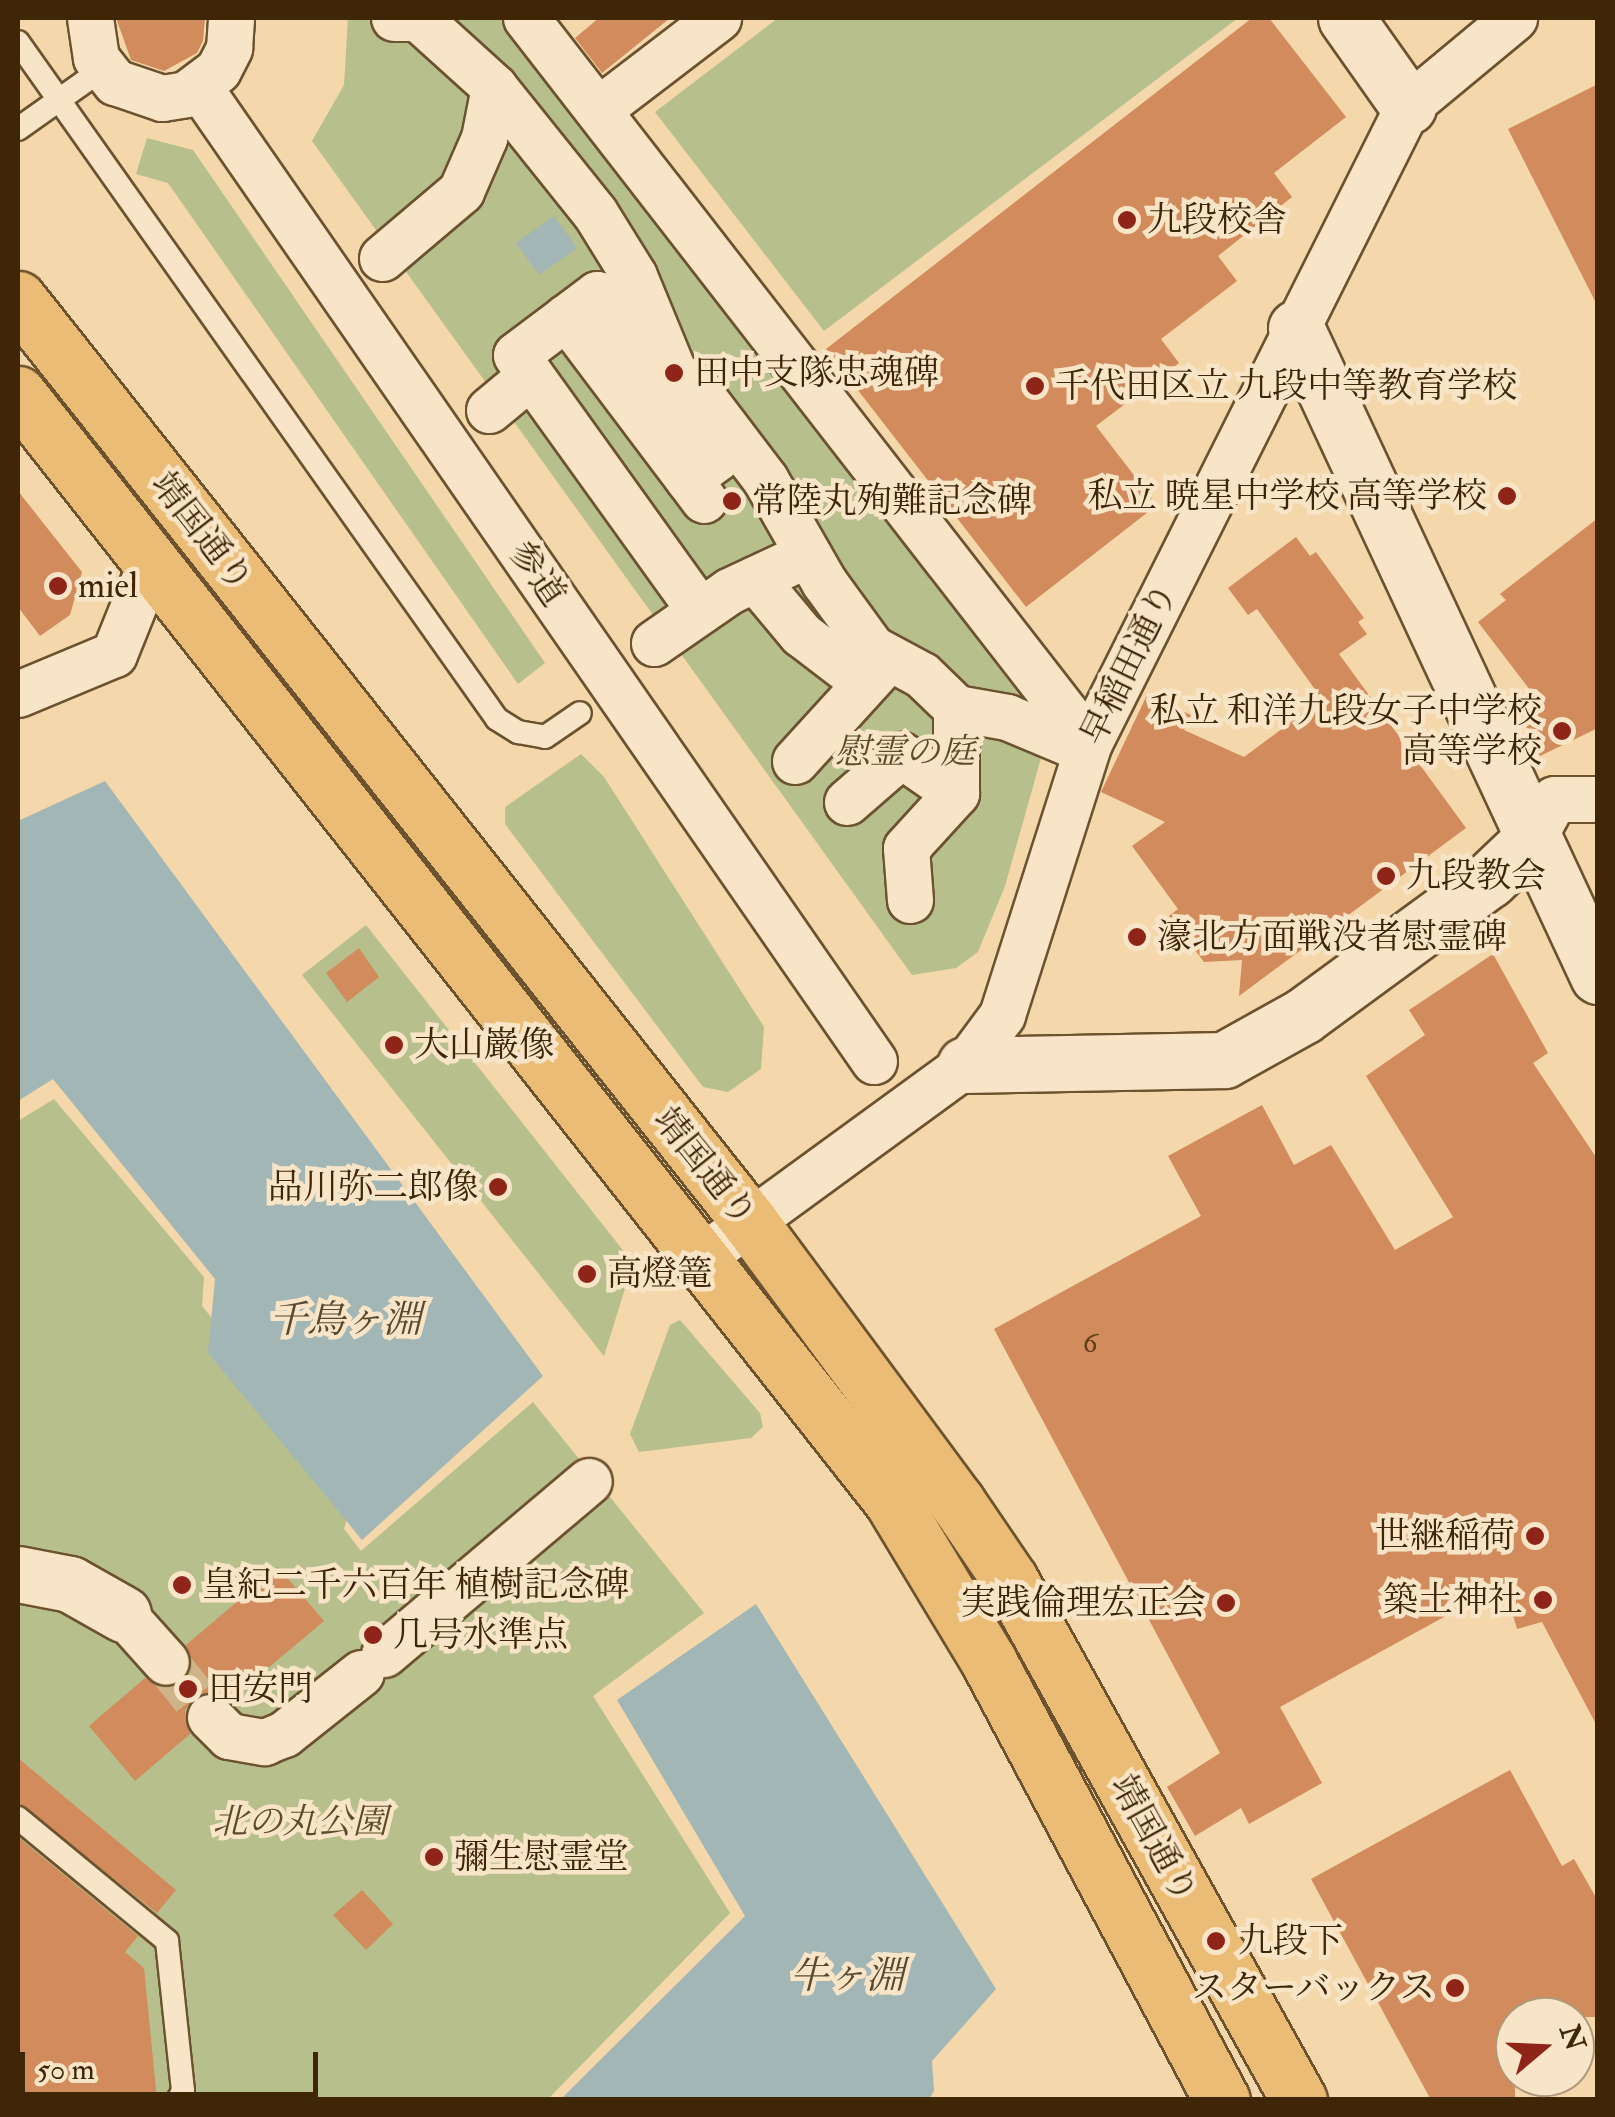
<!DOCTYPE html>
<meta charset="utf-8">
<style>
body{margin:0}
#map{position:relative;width:1615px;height:2117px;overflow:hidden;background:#f4d7aa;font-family:"IM FELL Double Pica","Noto Serif JP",serif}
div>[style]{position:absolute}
.green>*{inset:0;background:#b7bf8c}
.water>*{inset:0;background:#a2b6b5}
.building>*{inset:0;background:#d18b5c}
.street-tunnel>*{height:45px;margin-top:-22.5px;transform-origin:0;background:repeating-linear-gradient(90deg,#d0b489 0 45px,transparent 0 67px)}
.roads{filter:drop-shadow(2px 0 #6c522f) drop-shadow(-2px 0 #6c522f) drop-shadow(0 2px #6c522f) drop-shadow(0 -2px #6c522f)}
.lane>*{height:22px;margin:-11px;padding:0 11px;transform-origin:11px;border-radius:11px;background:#f8e5c8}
.street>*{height:45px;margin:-22.5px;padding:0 22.5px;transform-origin:22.5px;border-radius:22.5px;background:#f8e5c8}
.secondary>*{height:55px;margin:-27.5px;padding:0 27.5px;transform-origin:27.5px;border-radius:27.5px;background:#f8e5c8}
.primary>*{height:55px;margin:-27.5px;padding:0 27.5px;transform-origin:27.5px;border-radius:27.5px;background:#eabc75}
.dots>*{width:28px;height:28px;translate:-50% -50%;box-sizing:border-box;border:5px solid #f8e5c8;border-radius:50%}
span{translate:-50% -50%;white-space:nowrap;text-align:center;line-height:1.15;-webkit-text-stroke:9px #f8e5c8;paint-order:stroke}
.number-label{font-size:30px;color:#643f1c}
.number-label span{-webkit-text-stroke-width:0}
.poi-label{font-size:35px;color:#3f2606}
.left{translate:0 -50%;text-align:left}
.right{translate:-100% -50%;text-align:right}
.street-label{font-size:35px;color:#3f2606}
.park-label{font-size:35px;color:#5d4c28;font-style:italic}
.water-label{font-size:38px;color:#584a32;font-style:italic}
.frame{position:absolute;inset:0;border:20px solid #3f2606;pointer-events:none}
.north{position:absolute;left:1495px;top:1997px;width:100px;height:100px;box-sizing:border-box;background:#f8e5c8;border:2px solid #ae997a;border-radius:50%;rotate:71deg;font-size:28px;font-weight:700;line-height:40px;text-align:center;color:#3f2606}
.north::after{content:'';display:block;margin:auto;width:35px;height:45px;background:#8f2418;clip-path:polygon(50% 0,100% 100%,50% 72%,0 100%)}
.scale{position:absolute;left:20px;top:2052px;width:298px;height:45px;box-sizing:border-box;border:5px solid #3f2606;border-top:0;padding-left:12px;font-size:30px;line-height:35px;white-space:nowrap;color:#3f2606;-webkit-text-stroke:8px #f8e5c8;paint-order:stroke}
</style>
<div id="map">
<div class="green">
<i style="clip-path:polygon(348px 18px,500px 18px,1031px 710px,1041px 758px,1005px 886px,978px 952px,956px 968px,912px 975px,312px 141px,344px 85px)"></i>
<i style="clip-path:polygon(778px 18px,1238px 18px,824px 331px,655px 112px)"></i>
<i style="clip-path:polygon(147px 138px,193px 150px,545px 663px,518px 684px,168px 183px,136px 174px)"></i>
<i style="clip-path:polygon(581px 754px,604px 777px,764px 1027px,761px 1069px,728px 1092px,703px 1087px,505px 824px,505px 807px)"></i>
<i style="clip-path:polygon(366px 925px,633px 1263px,604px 1356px,302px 975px)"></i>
<i style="clip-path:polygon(54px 1099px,204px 1277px,202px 1306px,355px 1492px,344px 1529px,361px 1551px,533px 1402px,704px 1613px,593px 1696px,730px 1913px,548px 2099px,18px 2100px,18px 1121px)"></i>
<i style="clip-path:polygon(680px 1320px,760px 1413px,763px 1427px,751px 1438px,639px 1452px,630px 1434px,670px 1325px)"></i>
</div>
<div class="water">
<i style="clip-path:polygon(554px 216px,577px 248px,539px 275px,516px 243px)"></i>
<i style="clip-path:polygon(105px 781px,543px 1376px,362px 1540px,208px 1353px,215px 1279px,53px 1079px,18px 1101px,18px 821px)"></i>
<i style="clip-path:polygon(756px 1604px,996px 1989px,932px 2061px,934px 2091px,929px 2099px,561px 2099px,745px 1916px,617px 1700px)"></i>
</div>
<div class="building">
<i style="clip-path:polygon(116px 18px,205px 18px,203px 41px,197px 53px,164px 71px,131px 60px)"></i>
<i style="clip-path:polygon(599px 18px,670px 18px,602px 73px,575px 38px)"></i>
<i style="clip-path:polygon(1252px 18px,1269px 18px,1346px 117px,1274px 173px,1292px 197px,1218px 256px,1237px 281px,1161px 339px,1179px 363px,1096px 426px,1157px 505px,1026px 607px,826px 349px)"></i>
<i style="clip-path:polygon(1598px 84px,1598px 307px,1508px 129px)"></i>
<i style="clip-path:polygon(18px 491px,82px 572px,70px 615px,40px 636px,18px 607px)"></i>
<i style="clip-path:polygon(1598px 518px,1598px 728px,1540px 756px,1520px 713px,1540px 703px,1478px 622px,1506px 600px,1500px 594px)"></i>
<i style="clip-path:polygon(1296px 537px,1310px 556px,1316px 552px,1364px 618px,1358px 622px,1367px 634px,1339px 654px,1466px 828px,1239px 996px,1242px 960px,1204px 962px,1169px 916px,1178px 909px,1132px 846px,1165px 822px,1101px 792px,1147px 695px,1191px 715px,1184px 730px,1244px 757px,1322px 699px,1257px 609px,1248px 615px,1228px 588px)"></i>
<i style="clip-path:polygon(359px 948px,379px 977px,347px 1002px,326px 973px)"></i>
<i style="clip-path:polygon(1493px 954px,1548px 1053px,1533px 1063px,1598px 1160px,1598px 1728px,1542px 1622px,1517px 1629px,1504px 1584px,1280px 1707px,1322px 1783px,1249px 1824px,1241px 1808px,1195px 1836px,1167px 1787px,1220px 1753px,994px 1329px,1201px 1216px,1168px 1156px,1262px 1105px,1294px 1165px,1331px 1145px,1395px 1250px,1453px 1217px,1366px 1076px,1425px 1035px,1409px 1010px)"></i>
<i style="clip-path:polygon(278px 1567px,324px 1621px,230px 1700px,216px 1692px,192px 1698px,185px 1711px,190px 1734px,135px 1781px,89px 1726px,145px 1678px,159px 1687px,183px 1682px,191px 1669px,186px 1645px)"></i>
<i style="clip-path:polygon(18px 1758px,176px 1890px,157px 1913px,18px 1803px)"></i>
<i style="clip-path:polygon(1510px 1770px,1562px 1866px,1574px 1859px,1598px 1901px,1598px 2017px,1515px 2017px,1515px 2100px,1431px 2100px,1311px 1879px)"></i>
<i style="clip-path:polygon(18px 1837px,138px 1936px,125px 1952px,144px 1968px,157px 2100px,18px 2100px)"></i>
<i style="clip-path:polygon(362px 1890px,393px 1924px,366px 1950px,333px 1915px)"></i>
</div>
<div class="street-tunnel">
<i style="left:166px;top:1662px;width:70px;rotate:51.3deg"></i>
</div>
<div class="roads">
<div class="lane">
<i style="left:18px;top:42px;width:829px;rotate:54.72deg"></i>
<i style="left:497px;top:719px;width:25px;rotate:32deg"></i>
<i style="left:518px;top:732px;width:27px;rotate:10deg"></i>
<i style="left:545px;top:737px;width:42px;rotate:-34.4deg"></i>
<i style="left:18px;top:129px;width:105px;rotate:-35.3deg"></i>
<i style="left:18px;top:1818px;width:193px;rotate:39.5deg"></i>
<i style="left:167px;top:1941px;width:151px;rotate:83.9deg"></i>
<i style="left:183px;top:2091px;width:10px;rotate:119deg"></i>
</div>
<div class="street">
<i style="left:90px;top:18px;width:40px;rotate:81.5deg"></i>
<i style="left:96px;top:58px;width:31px;rotate:52deg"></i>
<i style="left:115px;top:82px;width:50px;rotate:18.8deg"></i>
<i style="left:162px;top:98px;width:24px;rotate:-9deg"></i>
<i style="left:186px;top:94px;width:40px;rotate:-37deg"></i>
<i style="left:218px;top:70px;width:25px;rotate:-63deg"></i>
<i style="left:229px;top:48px;width:30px;rotate:-86deg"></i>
<i style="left:394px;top:18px;width:24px"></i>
<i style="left:418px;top:18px;width:103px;rotate:42.2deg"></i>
<i style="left:494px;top:87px;width:161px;rotate:51.3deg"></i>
<i style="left:595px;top:213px;width:74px;rotate:58.2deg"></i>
<i style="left:634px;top:276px;width:105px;rotate:67.6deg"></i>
<i style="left:674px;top:373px;width:25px;rotate:34deg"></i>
<i style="left:695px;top:387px;width:116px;rotate:52.7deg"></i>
<i style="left:765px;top:479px;width:119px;rotate:60.2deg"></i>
<i style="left:824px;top:582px;width:82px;rotate:54deg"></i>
<i style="left:872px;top:648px;width:57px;rotate:28.4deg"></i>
<i style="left:922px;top:675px;width:47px;rotate:44.1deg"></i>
<i style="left:526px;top:18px;width:918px;rotate:52.17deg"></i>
<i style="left:199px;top:87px;width:1185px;rotate:55.28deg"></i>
<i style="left:599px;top:109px;width:150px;rotate:-37.4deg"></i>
<i style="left:382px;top:258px;width:104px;rotate:-40.3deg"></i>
<i style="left:461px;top:191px;width:58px;rotate:-66.5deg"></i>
<i style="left:484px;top:138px;width:52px;rotate:-78.9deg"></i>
<i style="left:566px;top:317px;width:229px;rotate:53deg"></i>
<i style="left:489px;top:410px;width:53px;rotate:-39.7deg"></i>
<i style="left:688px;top:479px;width:37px;rotate:-36deg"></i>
<i style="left:718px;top:457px;width:203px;rotate:-126.6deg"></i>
<i style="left:597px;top:294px;width:101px;rotate:143deg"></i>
<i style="left:516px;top:355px;width:315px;rotate:54.3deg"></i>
<i style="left:755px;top:579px;width:72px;rotate:50.1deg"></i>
<i style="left:801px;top:634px;width:81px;rotate:37.4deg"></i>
<i style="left:654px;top:643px;width:91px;rotate:-34.7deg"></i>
<i style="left:729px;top:591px;width:87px;rotate:-25.1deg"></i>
<i style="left:18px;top:694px;width:104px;rotate:-22.6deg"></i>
<i style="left:114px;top:654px;width:99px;rotate:-68.1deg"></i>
<i style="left:795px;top:761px;width:137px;rotate:-47.7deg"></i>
<i style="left:847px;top:802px;width:72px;rotate:-41deg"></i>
<i style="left:901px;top:755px;width:67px;rotate:34.6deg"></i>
<i style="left:1533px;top:838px;width:44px;rotate:-61.7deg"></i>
<i style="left:1554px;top:799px;width:44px"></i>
<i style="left:910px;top:900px;width:52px;rotate:-94.4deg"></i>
<i style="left:906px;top:848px;width:74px;rotate:-47.7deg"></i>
<i style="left:956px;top:793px;width:85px;rotate:-90deg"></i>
<i style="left:956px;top:708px;width:52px;rotate:10deg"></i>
<i style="left:1007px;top:717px;width:86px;rotate:22.7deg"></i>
<i style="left:703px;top:1256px;width:324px;rotate:-36.1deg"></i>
<i style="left:965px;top:1065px;width:62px;rotate:-53.5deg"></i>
<i style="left:1002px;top:1015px;width:286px;rotate:-72.3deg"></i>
<i style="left:1089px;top:743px;width:712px;rotate:-63.4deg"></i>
<i style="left:1408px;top:106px;width:138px;rotate:-39.7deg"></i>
<i style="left:123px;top:1614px;width:64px;rotate:48.1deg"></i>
<i style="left:384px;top:1654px;width:268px;rotate:-40.2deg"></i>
<i style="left:210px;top:1717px;width:27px;rotate:45deg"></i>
<i style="left:229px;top:1736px;width:36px;rotate:10deg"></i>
<i style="left:264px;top:1742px;width:22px;rotate:-22deg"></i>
<i style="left:284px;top:1734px;width:98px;rotate:-38.4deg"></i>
</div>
<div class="secondary">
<i style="left:1346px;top:18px;width:108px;rotate:54.8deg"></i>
<i style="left:1296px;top:328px;width:715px;rotate:65.01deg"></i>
<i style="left:965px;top:1065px;width:259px;rotate:-1.1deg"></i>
<i style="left:1224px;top:1060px;width:90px;rotate:-29.1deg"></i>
<i style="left:1303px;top:1016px;width:230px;rotate:-36.2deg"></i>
<i style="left:1489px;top:880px;width:61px;rotate:-43.7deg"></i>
<i style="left:18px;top:1574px;width:53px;rotate:10.9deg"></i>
<i style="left:70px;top:1584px;width:61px;rotate:29.5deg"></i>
</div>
<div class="primary">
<i style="left:18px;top:299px;width:1177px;rotate:51.59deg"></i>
<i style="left:749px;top:1221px;width:350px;rotate:53.5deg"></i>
<i style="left:957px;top:1502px;width:94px;rotate:55.8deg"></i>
<i style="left:1010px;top:1580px;width:595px;rotate:60.94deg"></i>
<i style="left:18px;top:394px;width:1410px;rotate:51.71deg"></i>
<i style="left:892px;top:1501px;width:188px;rotate:58.9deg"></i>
<i style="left:989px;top:1662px;width:496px;rotate:62deg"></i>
</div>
</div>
<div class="dots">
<i style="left:1127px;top:220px;background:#8f2418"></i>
<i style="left:674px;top:373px;background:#8f2418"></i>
<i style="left:1035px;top:386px;background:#8f2418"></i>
<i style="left:1507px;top:496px;background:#8f2418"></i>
<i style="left:732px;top:501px;background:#8f2418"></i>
<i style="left:58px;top:586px;background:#8f2418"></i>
<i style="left:1562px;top:731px;background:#8f2418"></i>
<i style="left:1386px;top:876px;background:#8f2418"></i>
<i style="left:1137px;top:937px;background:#8f2418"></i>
<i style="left:394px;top:1045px;background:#8f2418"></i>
<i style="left:498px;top:1187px;background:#8f2418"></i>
<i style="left:587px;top:1274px;background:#8f2418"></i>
<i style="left:1535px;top:1536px;background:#8f2418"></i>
<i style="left:182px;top:1585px;background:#8f2418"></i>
<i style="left:1543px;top:1600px;background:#8f2418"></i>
<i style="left:1226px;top:1603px;background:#8f2418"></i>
<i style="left:373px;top:1635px;background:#8f2418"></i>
<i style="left:188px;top:1689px;background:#8f2418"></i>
<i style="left:434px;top:1857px;background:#8f2418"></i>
<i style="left:1216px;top:1941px;background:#8f2418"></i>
<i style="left:1455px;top:1988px;background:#8f2418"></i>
</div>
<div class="number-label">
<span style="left:1090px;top:1343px">6</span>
</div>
<div class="poi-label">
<span class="left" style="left:1147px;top:220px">九段校舎</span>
<span class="left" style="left:694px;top:373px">田中支隊忠魂碑</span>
<span class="left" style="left:1055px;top:386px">千代田区立 九段中等教育学校</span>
<span class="right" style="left:1487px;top:496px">私立 暁星中学校 高等学校</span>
<span class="left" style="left:752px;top:501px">常陸丸殉難記念碑</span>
<span class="left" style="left:78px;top:586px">miel</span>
<span class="right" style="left:1542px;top:731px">私立 和洋九段女子中学校<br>高等学校</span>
<span class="left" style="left:1406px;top:876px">九段教会</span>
<span class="left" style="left:1157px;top:937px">濠北方面戦没者慰霊碑</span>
<span class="left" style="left:414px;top:1045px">大山巌像</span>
<span class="right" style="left:478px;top:1187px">品川弥二郎像</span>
<span class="left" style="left:607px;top:1274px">高燈篭</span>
<span class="right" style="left:1515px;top:1536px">世継稲荷</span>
<span class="left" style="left:202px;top:1585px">皇紀二千六百年 植樹記念碑</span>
<span class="right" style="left:1523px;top:1600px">築土神社</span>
<span class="right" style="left:1206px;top:1603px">実践倫理宏正会</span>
<span class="left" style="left:393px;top:1635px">几号水準点</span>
<span class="left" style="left:208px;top:1689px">田安門</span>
<span class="left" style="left:454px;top:1857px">彌生慰霊堂</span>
<span class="left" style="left:1238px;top:1941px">九段下</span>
<span class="right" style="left:1435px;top:1988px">スターバックス</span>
</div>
<div class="street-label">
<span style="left:202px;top:532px;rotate:52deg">靖国通り</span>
<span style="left:537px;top:574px;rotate:55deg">参道</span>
<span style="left:1129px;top:664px;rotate:-64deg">早稲田通り</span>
<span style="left:705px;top:1167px;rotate:51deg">靖国通り</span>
<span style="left:1154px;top:1839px;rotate:61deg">靖国通り</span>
</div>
<div class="park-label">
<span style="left:905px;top:752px">慰霊の庭</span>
<span style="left:300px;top:1822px">北の丸公園</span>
</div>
<div class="water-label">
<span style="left:345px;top:1321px">千鳥ヶ淵</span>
<span style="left:847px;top:1977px">牛ヶ淵</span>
</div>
<div class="frame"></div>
<div class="north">N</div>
<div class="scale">50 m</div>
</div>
